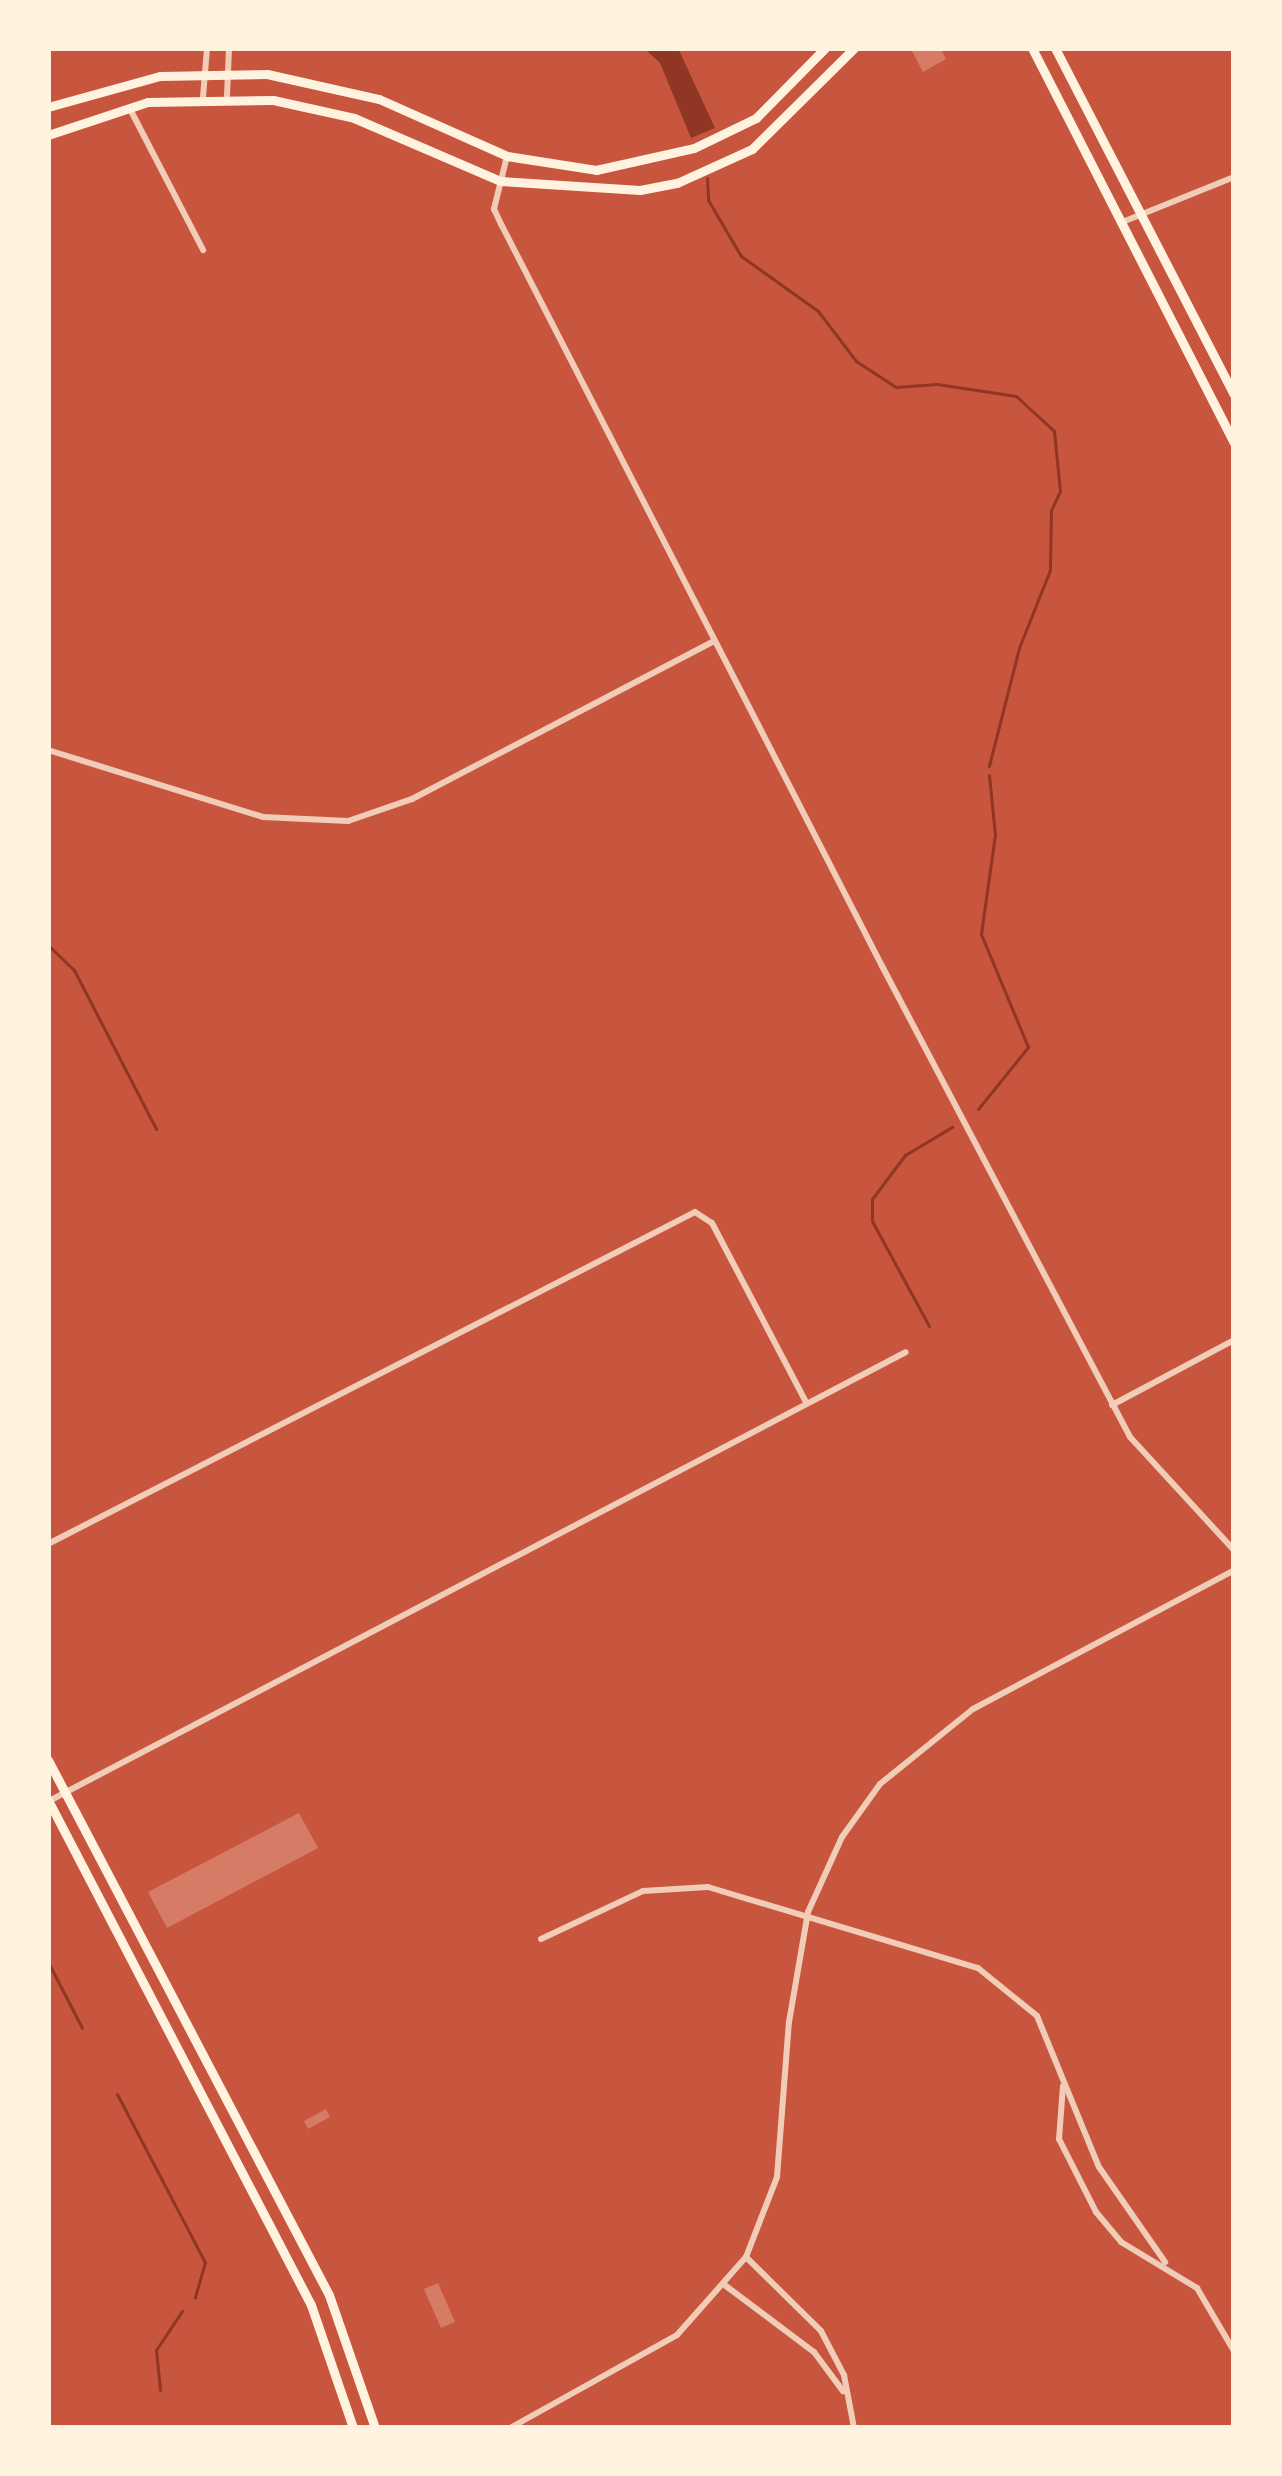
<!DOCTYPE html>
<style>
body{margin:0}
#map{position:relative;width:1282px;height:2476px;overflow:hidden;background:#c8553d;font-family:Rubik,sans-serif}
div>[style]{position:absolute}
.water>*{inset:0;background:#8f3625}
.stream>*{height:3px;margin:-1.5px;padding:0 1.5px;transform-origin:1.5px;border-radius:1.5px;background:#8f3625}
.building>*{inset:0;background:#d67c66}
.minor>*{height:6px;margin:-3px;padding:0 3px;transform-origin:3px;border-radius:3px;background:#f1ccb7}
.secondary>*{height:9px;margin:-4.5px;padding:0 4.5px;transform-origin:4.5px;border-radius:4.5px;background:#fff3e0}
span{translate:-50% -50%;white-space:nowrap;text-align:center;line-height:1.15;-webkit-text-stroke:10px #fff3e0;paint-order:stroke}
.frame{position:absolute;inset:0;border:51px solid #fff3e0;pointer-events:none}
</style>
<div id="map">
<div class="water">
<i style="clip-path:polygon(644px 48px,678px 48px,715px 128px,691px 138px,660px 63px)"></i>
</div>
<div class="stream">
<i style="left:707px;top:178px;width:22px;rotate:87deg"></i>
<i style="left:708px;top:200px;width:65px;rotate:59.5deg"></i>
<i style="left:741px;top:256px;width:95px;rotate:35.5deg"></i>
<i style="left:818px;top:311px;width:63px;rotate:52.8deg"></i>
<i style="left:856px;top:361px;width:48px;rotate:33deg"></i>
<i style="left:896px;top:387px;width:41px;rotate:-4.2deg"></i>
<i style="left:937px;top:384px;width:80px;rotate:8.6deg"></i>
<i style="left:1016px;top:396px;width:52px;rotate:42.6deg"></i>
<i style="left:1054px;top:431px;width:60px;rotate:84.3deg"></i>
<i style="left:1060px;top:491px;width:21px;rotate:115deg"></i>
<i style="left:1051px;top:510px;width:60px;rotate:91deg"></i>
<i style="left:1050px;top:570px;width:84px;rotate:111.7deg"></i>
<i style="left:1019px;top:648px;width:122px;rotate:104.3deg"></i>
<i style="left:48px;top:945px;width:36px;rotate:44deg"></i>
<i style="left:74px;top:970px;width:179px;rotate:62.7deg"></i>
<i style="left:978px;top:1109px;width:80px;rotate:-51.1deg"></i>
<i style="left:1028px;top:1047px;width:122px;rotate:-112.6deg"></i>
<i style="left:981px;top:934px;width:100px;rotate:-82deg"></i>
<i style="left:995px;top:835px;width:60px;rotate:-95.7deg"></i>
<i style="left:929px;top:1326px;width:119px;rotate:-118.5deg"></i>
<i style="left:872px;top:1221px;width:22px;rotate:-90deg"></i>
<i style="left:872px;top:1199px;width:55px;rotate:-53.1deg"></i>
<i style="left:905px;top:1155px;width:55px;rotate:-30.8deg"></i>
<i style="left:48px;top:1962px;width:74px;rotate:62.7deg"></i>
<i style="left:117px;top:2094px;width:190px;rotate:62.4deg"></i>
<i style="left:205px;top:2262px;width:37px;rotate:106deg"></i>
<i style="left:160px;top:2390px;width:40px;rotate:-95.7deg"></i>
<i style="left:156px;top:2350px;width:47px;rotate:-56.3deg"></i>
</div>
<div class="building">
<i style="clip-path:polygon(940px 48px,946px 59px,923px 72px,912px 51px)"></i>
<i style="clip-path:polygon(299px 1813px,318px 1848px,167px 1928px,148px 1892px)"></i>
<i style="clip-path:polygon(326px 2109px,330px 2117px,308px 2129px,304px 2121px)"></i>
<i style="clip-path:polygon(438px 2283px,455px 2322px,441px 2328px,424px 2289px)"></i>
</div>
<div class="minor">
<i style="left:227px;top:96px;width:48px;rotate:-87.6deg"></i>
<i style="left:203px;top:97px;width:49px;rotate:-85.3deg"></i>
<i style="left:130px;top:109px;width:159px;rotate:62.6deg"></i>
<i style="left:507px;top:156px;width:55px;rotate:103.8deg"></i>
<i style="left:494px;top:209px;width:17px;rotate:65deg"></i>
<i style="left:501px;top:224px;width:834px;rotate:62.82deg"></i>
<i style="left:882px;top:966px;width:532px;rotate:62.23deg"></i>
<i style="left:1130px;top:1437px;width:154px;rotate:47.4deg"></i>
<i style="left:1120px;top:223px;width:123px;rotate:-22deg"></i>
<i style="left:48px;top:750px;width:225px;rotate:17.3deg"></i>
<i style="left:263px;top:817px;width:85px;rotate:2.7deg"></i>
<i style="left:348px;top:821px;width:68px;rotate:-19deg"></i>
<i style="left:412px;top:799px;width:341px;rotate:-27.6deg"></i>
<i style="left:1112px;top:1405px;width:138px;rotate:-28deg"></i>
<i style="left:48px;top:1544px;width:727px;rotate:-27.16deg"></i>
<i style="left:695px;top:1212px;width:20px;rotate:33deg"></i>
<i style="left:712px;top:1223px;width:204px;rotate:62.3deg"></i>
<i style="left:49px;top:1801px;width:967px;rotate:-27.65deg"></i>
<i style="left:541px;top:1939px;width:113px;rotate:-25.2deg"></i>
<i style="left:643px;top:1891px;width:65px;rotate:-3.5deg"></i>
<i style="left:708px;top:1887px;width:282px;rotate:16.7deg"></i>
<i style="left:978px;top:1968px;width:76px;rotate:39.1deg"></i>
<i style="left:1037px;top:2016px;width:163px;rotate:67.7deg"></i>
<i style="left:1099px;top:2167px;width:116px;rotate:55.2deg"></i>
<i style="left:1063px;top:2086px;width:53px;rotate:94.3deg"></i>
<i style="left:1059px;top:2139px;width:82px;rotate:63.1deg"></i>
<i style="left:1096px;top:2212px;width:39px;rotate:50deg"></i>
<i style="left:1121px;top:2242px;width:89px;rotate:31.2deg"></i>
<i style="left:1197px;top:2288px;width:73px;rotate:59.6deg"></i>
<i style="left:746px;top:2257px;width:105px;rotate:44.6deg"></i>
<i style="left:821px;top:2331px;width:50px;rotate:62.4deg"></i>
<i style="left:844px;top:2375px;width:54px;rotate:79.3deg"></i>
<i style="left:726px;top:2286px;width:110px;rotate:36.9deg"></i>
<i style="left:814px;top:2352px;width:49px;rotate:53.4deg"></i>
<i style="left:510px;top:2428px;width:191px;rotate:-29.1deg"></i>
<i style="left:677px;top:2335px;width:104px;rotate:-48.5deg"></i>
<i style="left:746px;top:2257px;width:86px;rotate:-68.8deg"></i>
<i style="left:777px;top:2177px;width:155px;rotate:-85.6deg"></i>
<i style="left:789px;top:2022px;width:112px;rotate:-80.2deg"></i>
<i style="left:808px;top:1912px;width:82px;rotate:-65.6deg"></i>
<i style="left:842px;top:1837px;width:65px;rotate:-54.4deg"></i>
<i style="left:880px;top:1784px;width:119px;rotate:-38.9deg"></i>
<i style="left:973px;top:1709px;width:296px;rotate:-28deg"></i>
</div>
<div class="secondary">
<i style="left:1032px;top:48px;width:443px;rotate:62.9deg"></i>
<i style="left:1055px;top:48px;width:390px;rotate:62.7deg"></i>
<i style="left:48px;top:107px;width:116px;rotate:-15.5deg"></i>
<i style="left:160px;top:76px;width:107px;rotate:-1.1deg"></i>
<i style="left:267px;top:74px;width:115px;rotate:12.6deg"></i>
<i style="left:379px;top:99px;width:140px;rotate:24deg"></i>
<i style="left:507px;top:156px;width:90px;rotate:8.9deg"></i>
<i style="left:596px;top:170px;width:100px;rotate:-12.7deg"></i>
<i style="left:694px;top:148px;width:69px;rotate:-25.8deg"></i>
<i style="left:756px;top:118px;width:98px;rotate:-45.4deg"></i>
<i style="left:48px;top:135px;width:105px;rotate:-18.3deg"></i>
<i style="left:148px;top:102px;width:125px;rotate:-0.9deg"></i>
<i style="left:273px;top:100px;width:83px;rotate:12.5deg"></i>
<i style="left:354px;top:118px;width:159px;rotate:23.3deg"></i>
<i style="left:500px;top:181px;width:140px;rotate:3.7deg"></i>
<i style="left:640px;top:190px;width:38px;rotate:-11deg"></i>
<i style="left:677px;top:183px;width:82px;rotate:-24.4deg"></i>
<i style="left:752px;top:149px;width:144px;rotate:-44.7deg"></i>
<i style="left:48px;top:1760px;width:604px;rotate:62.29deg"></i>
<i style="left:329px;top:2295px;width:141px;rotate:70.9deg"></i>
<i style="left:48px;top:1800px;width:569px;rotate:62.49deg"></i>
<i style="left:311px;top:2305px;width:130px;rotate:71.1deg"></i>
</div>
<div class="frame"></div>
</div>
